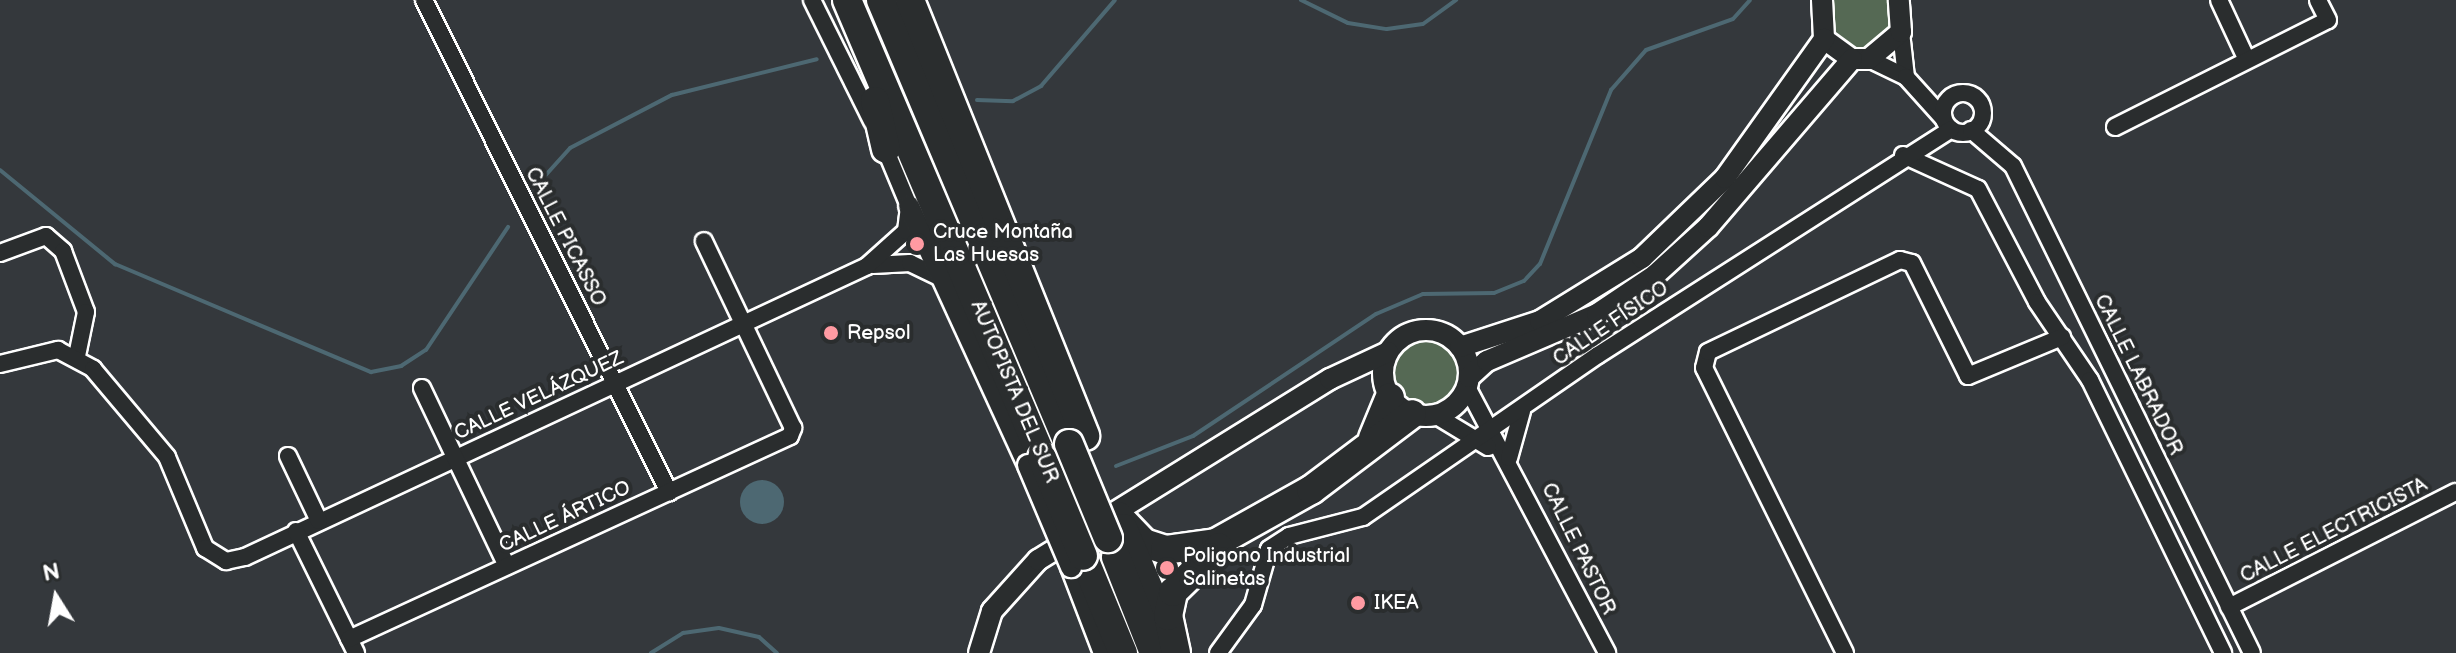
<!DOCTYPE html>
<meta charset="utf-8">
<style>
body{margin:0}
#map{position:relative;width:2456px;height:653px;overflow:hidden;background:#34383c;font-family:"Balsamiq Sans",sans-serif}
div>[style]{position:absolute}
.green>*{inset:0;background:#556954}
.round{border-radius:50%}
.water>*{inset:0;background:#4d6872}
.stream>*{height:4px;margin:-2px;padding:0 2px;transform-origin:2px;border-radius:2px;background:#4d6872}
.roads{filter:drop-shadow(2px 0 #fff) drop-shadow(-2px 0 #fff) drop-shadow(0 2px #fff) drop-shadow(0 -2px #fff)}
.minor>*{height:16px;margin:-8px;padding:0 8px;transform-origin:8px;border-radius:8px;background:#2a2d2e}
.minor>.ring{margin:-8px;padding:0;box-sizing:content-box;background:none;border:16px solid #2a2d2e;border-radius:50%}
.tertiary>*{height:20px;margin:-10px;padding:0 10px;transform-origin:10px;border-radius:10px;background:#2a2d2e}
.tertiary>.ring{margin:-10px;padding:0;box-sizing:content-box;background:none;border:20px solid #2a2d2e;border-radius:50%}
.motorway>*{height:28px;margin:-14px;padding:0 14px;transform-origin:14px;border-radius:14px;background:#2a2d2e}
.bridges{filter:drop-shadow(2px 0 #fff) drop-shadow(-2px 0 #fff) drop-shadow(0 2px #fff) drop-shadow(0 -2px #fff)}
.tertiary-bridge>*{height:20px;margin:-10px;padding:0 10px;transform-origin:10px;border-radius:10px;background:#2a2d2e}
.motorway-bridge>*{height:28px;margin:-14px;padding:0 14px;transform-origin:14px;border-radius:14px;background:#2a2d2e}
.dots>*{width:22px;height:22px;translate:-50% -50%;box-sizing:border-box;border:4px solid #2a2d2e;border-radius:50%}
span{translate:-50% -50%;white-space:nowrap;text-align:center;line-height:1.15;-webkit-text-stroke:8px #2a2d2e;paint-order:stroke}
.poi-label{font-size:20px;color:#fff}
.left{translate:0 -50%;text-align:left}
.street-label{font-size:20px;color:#fff}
.north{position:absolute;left:16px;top:557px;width:80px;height:80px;-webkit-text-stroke:6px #2a2d2e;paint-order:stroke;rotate:349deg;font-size:22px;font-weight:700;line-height:32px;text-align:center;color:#fff}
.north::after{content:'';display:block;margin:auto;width:28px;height:36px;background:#fff;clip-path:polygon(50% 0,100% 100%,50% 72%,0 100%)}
</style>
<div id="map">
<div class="green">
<i style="clip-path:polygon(1834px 0,1888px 0,1891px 29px,1866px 50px,1850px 48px,1831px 31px)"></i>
<i class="round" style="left:1394px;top:342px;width:64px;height:64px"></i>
</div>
<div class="water">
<i class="round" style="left:740px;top:480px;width:44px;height:44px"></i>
</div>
<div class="stream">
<i style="left:1301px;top:0;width:52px;rotate:26.1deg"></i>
<i style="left:1348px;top:23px;width:39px;rotate:9deg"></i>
<i style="left:1387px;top:29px;width:36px;rotate:-8deg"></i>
<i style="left:1423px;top:24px;width:41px;rotate:-36deg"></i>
<i style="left:977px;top:100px;width:36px;rotate:2deg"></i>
<i style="left:1013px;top:101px;width:32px;rotate:-28deg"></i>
<i style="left:1041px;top:86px;width:113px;rotate:-49.3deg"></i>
<i style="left:0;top:170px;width:149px;rotate:39.3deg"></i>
<i style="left:115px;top:264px;width:278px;rotate:22.9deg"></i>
<i style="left:371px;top:372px;width:31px;rotate:-11deg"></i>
<i style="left:401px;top:366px;width:30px;rotate:-33deg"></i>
<i style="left:426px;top:350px;width:148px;rotate:-56.3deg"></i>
<i style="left:544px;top:177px;width:39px;rotate:-48deg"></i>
<i style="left:570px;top:148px;width:115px;rotate:-27.5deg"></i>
<i style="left:672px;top:95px;width:149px;rotate:-13.9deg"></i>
<i style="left:1116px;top:466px;width:83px;rotate:-21.3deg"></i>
<i style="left:1193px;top:436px;width:220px;rotate:-33.7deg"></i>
<i style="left:1376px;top:314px;width:51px;rotate:-23.1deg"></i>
<i style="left:1423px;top:294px;width:71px;rotate:-0.8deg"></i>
<i style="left:1494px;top:293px;width:32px;rotate:-22deg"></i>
<i style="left:1524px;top:281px;width:23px;rotate:-47deg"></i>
<i style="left:1540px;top:264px;width:188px;rotate:-67.8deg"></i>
<i style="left:1611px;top:90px;width:53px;rotate:-48.8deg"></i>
<i style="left:1646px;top:50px;width:92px;rotate:-19.6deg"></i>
<i style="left:1733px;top:19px;width:25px;rotate:-48deg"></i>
<i style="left:651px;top:653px;width:38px;rotate:-32deg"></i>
<i style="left:683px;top:633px;width:36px;rotate:-8deg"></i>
<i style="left:719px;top:628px;width:41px;rotate:12.7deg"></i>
<i style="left:759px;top:637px;width:24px;rotate:42deg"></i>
</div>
<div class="roads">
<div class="minor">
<i style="left:424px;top:0;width:550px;rotate:63.53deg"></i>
<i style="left:812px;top:0;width:135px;rotate:63.6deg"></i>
<i style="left:2219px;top:0;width:66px;rotate:65deg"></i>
<i style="left:1901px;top:32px;width:45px;rotate:83.7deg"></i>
<i style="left:1869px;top:59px;width:41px;rotate:25.9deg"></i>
<i style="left:1906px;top:77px;width:55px;rotate:47.9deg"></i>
<i class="ring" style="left:1943px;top:93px;width:24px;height:24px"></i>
<i style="left:2115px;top:127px;width:238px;rotate:-26.7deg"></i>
<i style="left:2328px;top:20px;width:22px;rotate:-117deg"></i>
<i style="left:1971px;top:130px;width:55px;rotate:40.6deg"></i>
<i style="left:2013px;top:166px;width:542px;rotate:63.86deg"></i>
<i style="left:1903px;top:155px;width:82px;rotate:24.4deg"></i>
<i style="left:1978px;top:189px;width:127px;rotate:62.4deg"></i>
<i style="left:2037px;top:302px;width:94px;rotate:55.8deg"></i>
<i style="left:2090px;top:380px;width:304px;rotate:64deg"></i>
<i style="left:0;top:253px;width:49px;rotate:-20.3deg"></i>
<i style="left:46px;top:236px;width:23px;rotate:41deg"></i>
<i style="left:63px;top:251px;width:65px;rotate:69.3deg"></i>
<i style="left:86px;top:312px;width:45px;rotate:101.6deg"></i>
<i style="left:873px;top:265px;width:37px;rotate:-3deg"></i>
<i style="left:910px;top:263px;width:30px;rotate:26deg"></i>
<i style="left:0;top:364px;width:60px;rotate:-13.6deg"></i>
<i style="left:58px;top:350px;width:40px;rotate:28deg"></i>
<i style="left:93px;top:369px;width:115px;rotate:49.9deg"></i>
<i style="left:167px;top:457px;width:99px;rotate:67.3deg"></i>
<i style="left:205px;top:548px;width:25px;rotate:32deg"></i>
<i style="left:226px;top:561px;width:19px;rotate:-12deg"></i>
<i style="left:245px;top:557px;width:687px;rotate:-25.07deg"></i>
<i style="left:867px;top:266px;width:52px;rotate:-41.9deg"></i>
<i style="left:906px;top:231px;width:25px;rotate:-83deg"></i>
<i style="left:909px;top:206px;width:70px;rotate:-112.6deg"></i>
<i style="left:1467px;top:387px;width:301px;rotate:62.2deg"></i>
<i style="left:422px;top:388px;width:197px;rotate:64.5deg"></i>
<i style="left:1435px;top:415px;width:62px;rotate:31.1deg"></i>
<i style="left:288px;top:456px;width:72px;rotate:64.5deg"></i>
<i style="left:1509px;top:458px;width:49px;rotate:-74.5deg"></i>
<i style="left:296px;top:531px;width:136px;rotate:63.8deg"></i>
<i style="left:2229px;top:607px;width:254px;rotate:-26.9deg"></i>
<i style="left:349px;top:639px;width:485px;rotate:-24.7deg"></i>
<i style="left:790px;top:436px;width:9px;rotate:-69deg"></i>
<i style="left:793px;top:428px;width:207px;rotate:-115.5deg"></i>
<i style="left:1218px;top:653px;width:59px;rotate:-53.9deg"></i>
<i style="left:1253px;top:605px;width:58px;rotate:-74.1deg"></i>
<i style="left:1269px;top:549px;width:24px;rotate:-33deg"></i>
<i style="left:1289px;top:536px;width:76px;rotate:-14.4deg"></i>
<i style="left:1363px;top:517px;width:285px;rotate:-34.6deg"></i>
<i style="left:1598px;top:355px;width:419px;rotate:-32.6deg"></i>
<i style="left:1845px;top:653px;width:318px;rotate:-116.3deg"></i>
<i style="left:1704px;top:368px;width:16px;rotate:-76deg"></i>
<i style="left:1708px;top:352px;width:213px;rotate:-25.6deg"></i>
<i style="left:1900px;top:260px;width:12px;rotate:14deg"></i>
<i style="left:1912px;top:263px;width:126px;rotate:63.6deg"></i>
<i style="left:1968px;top:376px;width:102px;rotate:-22.5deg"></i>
</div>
<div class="tertiary">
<i style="left:1822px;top:0;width:39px;rotate:87deg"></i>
<i style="left:1824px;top:39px;width:34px;rotate:36deg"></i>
<i style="left:1852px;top:59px;width:17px"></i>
<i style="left:1869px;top:59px;width:42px;rotate:-40.2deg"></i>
<i style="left:1901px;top:32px;width:32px;rotate:-94deg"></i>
<i style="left:909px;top:206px;width:285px;rotate:65.3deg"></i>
<i class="ring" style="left:1383px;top:330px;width:66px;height:66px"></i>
<i style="left:1460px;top:347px;width:84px;rotate:-18deg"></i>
<i style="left:1540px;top:321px;width:120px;rotate:-31.7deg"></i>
<i style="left:1642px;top:258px;width:115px;rotate:-43.9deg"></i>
<i style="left:1725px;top:178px;width:171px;rotate:-54.5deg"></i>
<i style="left:1469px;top:377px;width:24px;rotate:-42deg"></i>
<i style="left:1487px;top:361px;width:120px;rotate:-23.1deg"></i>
<i style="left:1597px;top:314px;width:70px;rotate:-33.9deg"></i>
<i style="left:1655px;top:275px;width:72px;rotate:-42.2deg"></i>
<i style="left:1708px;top:227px;width:221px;rotate:-49.4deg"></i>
<i style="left:1071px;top:567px;width:92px;rotate:69deg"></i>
<i style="left:979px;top:653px;width:44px;rotate:-72.8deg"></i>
<i style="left:992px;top:611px;width:69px;rotate:-48deg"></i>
<i style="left:1038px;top:560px;width:344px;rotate:-31.8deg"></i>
<i style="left:1330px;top:379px;width:64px;rotate:-25deg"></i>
</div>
<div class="motorway">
<i style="left:847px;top:0;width:498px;rotate:66.9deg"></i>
<i style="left:881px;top:0;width:482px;rotate:67.1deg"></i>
<i style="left:910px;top:0;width:470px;rotate:68.1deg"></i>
<i style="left:875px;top:101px;width:49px;rotate:77.1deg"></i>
<i style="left:1373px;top:438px;width:44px;rotate:-67.5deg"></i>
<i style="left:1118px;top:516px;width:37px;rotate:46deg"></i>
<i style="left:1144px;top:543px;width:22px;rotate:18deg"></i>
<i style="left:1165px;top:550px;width:51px;rotate:-7.8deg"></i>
<i style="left:1216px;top:543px;width:109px;rotate:-29.2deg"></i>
<i style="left:1311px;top:490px;width:126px;rotate:-37deg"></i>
<i style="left:1123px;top:528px;width:110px;rotate:66.9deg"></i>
<i style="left:1083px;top:556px;width:105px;rotate:67.6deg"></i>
<i style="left:1116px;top:557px;width:103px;rotate:68.4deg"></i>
<i style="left:1176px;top:653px;width:38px;rotate:-102deg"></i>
<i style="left:1168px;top:616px;width:25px;rotate:-78deg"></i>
<i style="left:1173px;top:592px;width:64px;rotate:-44.4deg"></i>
</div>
</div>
<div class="bridges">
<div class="tertiary-bridge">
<i style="left:1028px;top:465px;width:111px;rotate:67.1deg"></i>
</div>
<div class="motorway-bridge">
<i style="left:1069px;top:444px;width:102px;rotate:67.5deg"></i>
<i style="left:1042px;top:458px;width:106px;rotate:67.3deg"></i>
</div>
</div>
<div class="dots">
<i style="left:917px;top:244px;background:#ff9aa2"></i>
<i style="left:831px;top:333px;background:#ff9aa2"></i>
<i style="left:1167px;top:568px;background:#ff9aa2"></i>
<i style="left:1358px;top:603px;background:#ff9aa2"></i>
</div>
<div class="poi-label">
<span class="left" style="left:933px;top:244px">Cruce Montaña<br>Las Huesas</span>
<span class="left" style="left:847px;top:333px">Repsol</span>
<span class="left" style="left:1183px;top:568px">Poligono Industrial<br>Salinetas</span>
<span class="left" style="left:1374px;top:603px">IKEA</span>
</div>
<div class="street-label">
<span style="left:565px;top:237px;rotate:63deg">CALLE PICASSO</span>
<span style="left:1611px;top:324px;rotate:-34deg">CALLE FÍSICO</span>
<span style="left:2138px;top:375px;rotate:64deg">CALLE LABRADOR</span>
<span style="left:1014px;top:392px;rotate:67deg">AUTOPISTA DEL SUR</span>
<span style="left:539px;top:396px;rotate:-25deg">CALLE VELÁZQUEZ</span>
<span style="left:565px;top:517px;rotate:-25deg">CALLE ÁRTICO</span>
<span style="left:2334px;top:531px;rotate:-27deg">CALLE ELECTRICISTA</span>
<span style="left:1578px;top:549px;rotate:64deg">CALLE PASTOR</span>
</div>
<div class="north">N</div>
</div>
